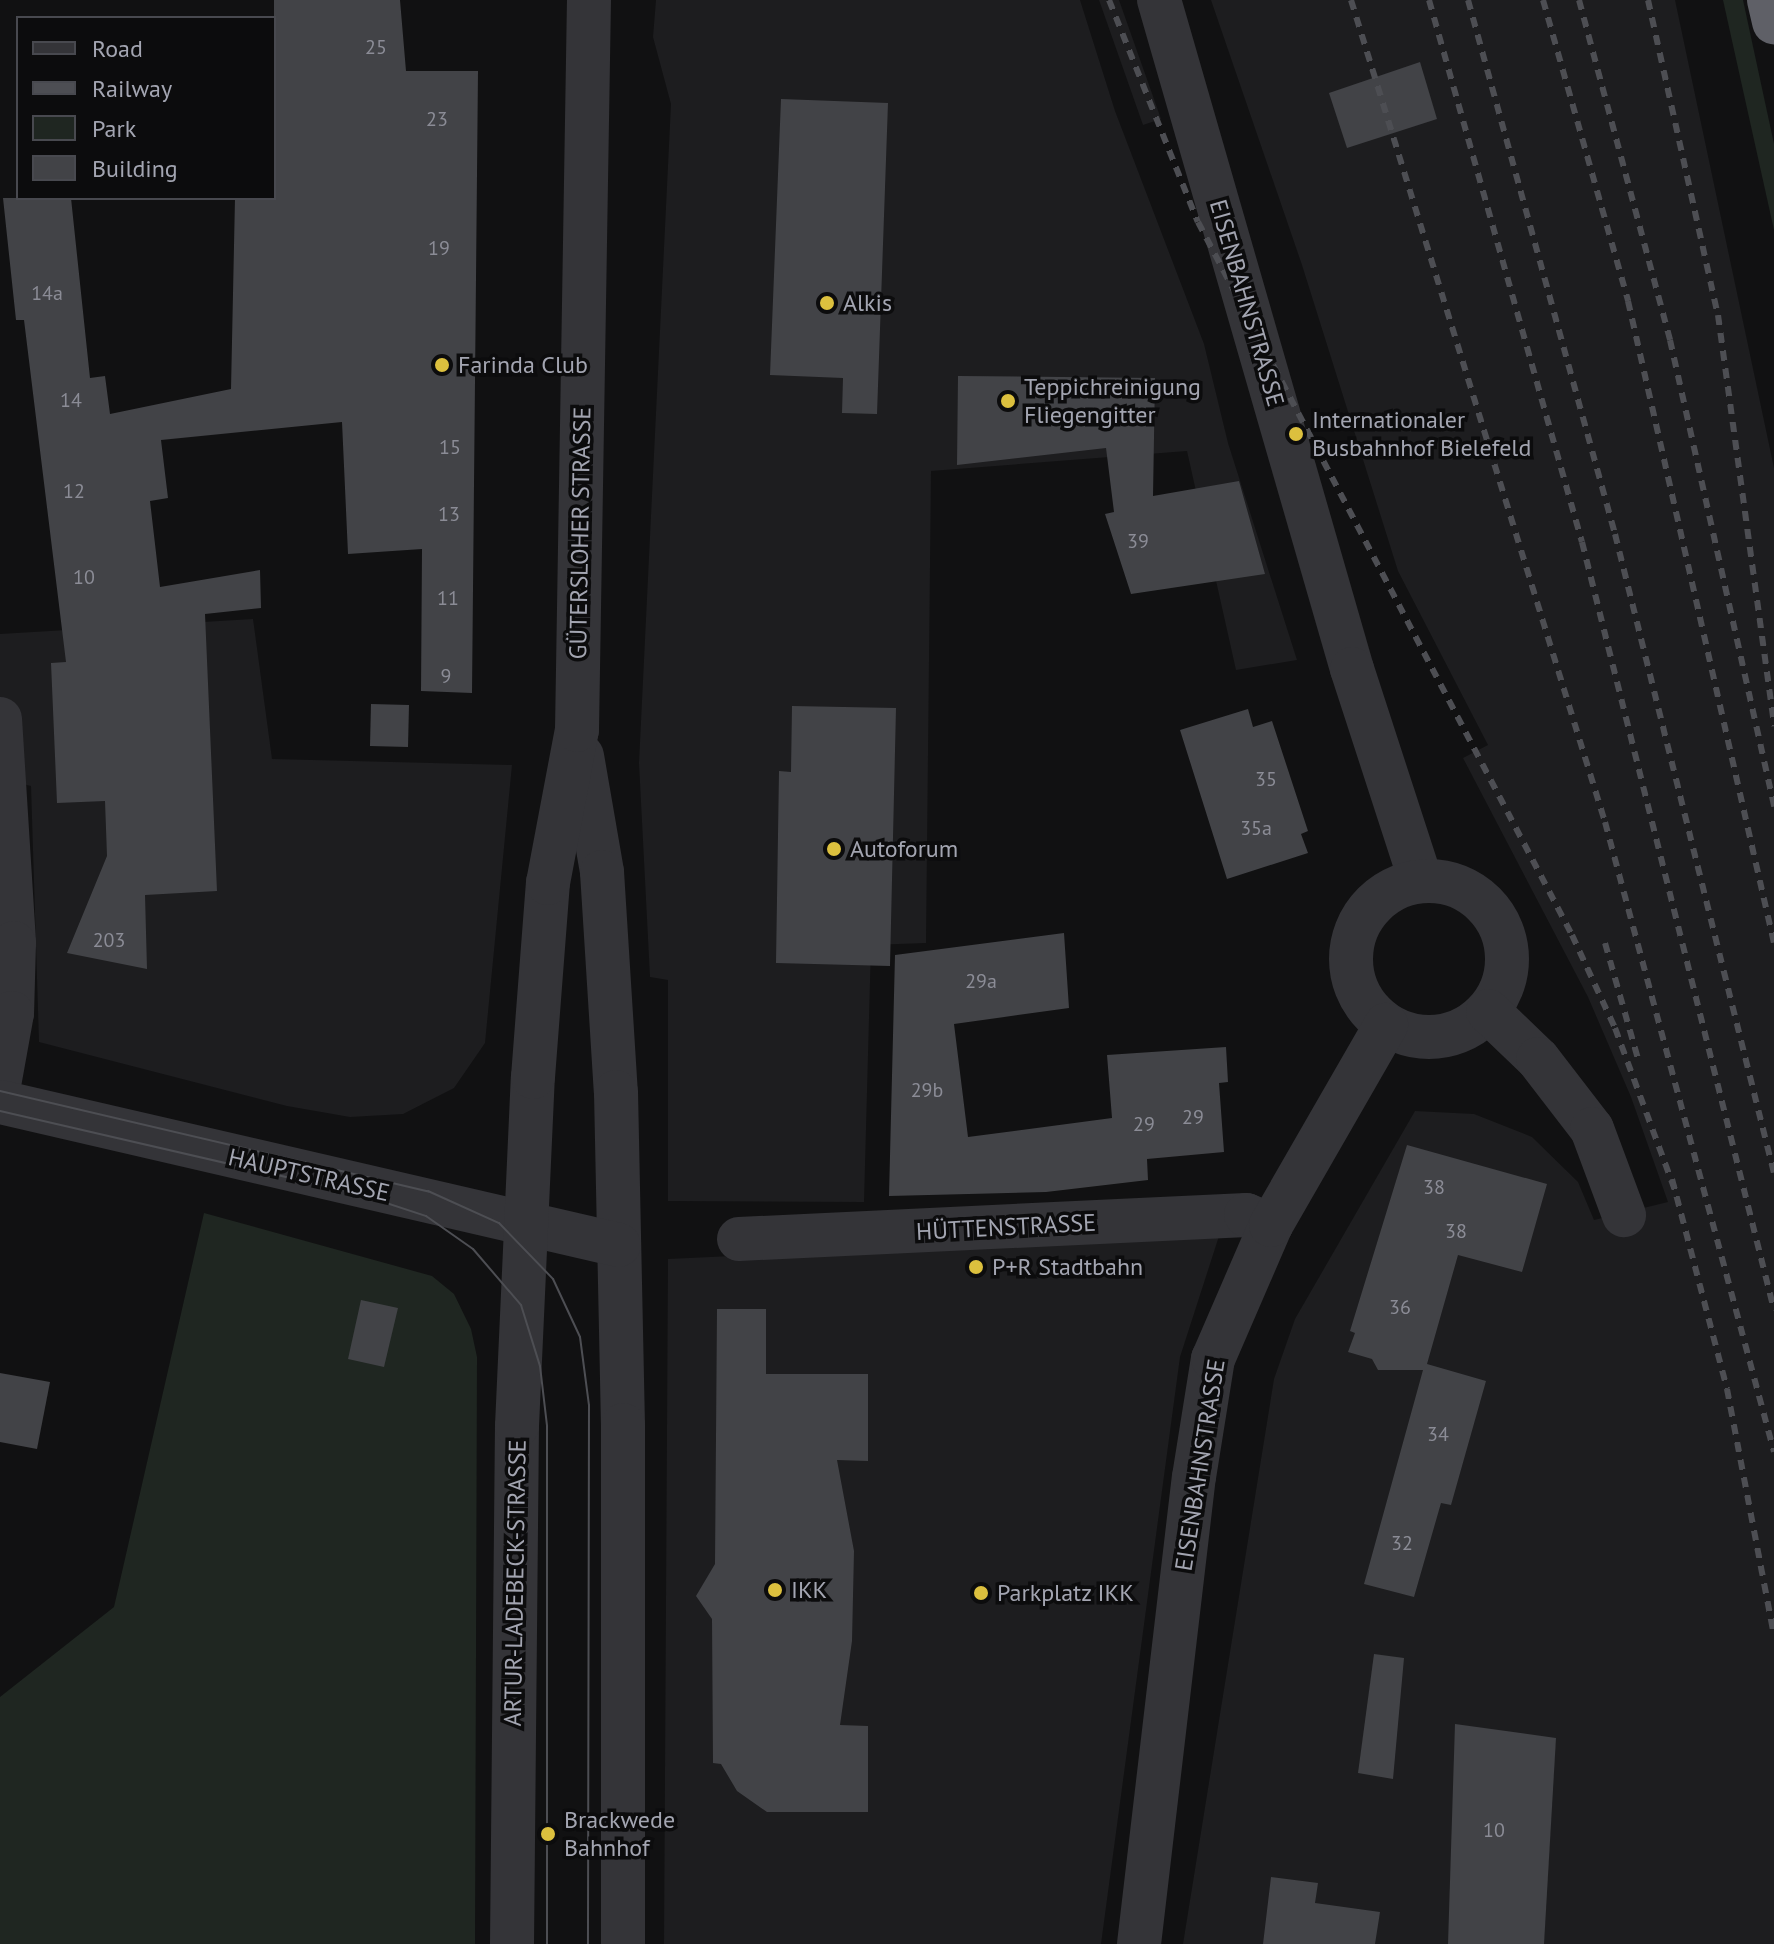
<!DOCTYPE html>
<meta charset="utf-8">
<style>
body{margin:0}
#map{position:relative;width:1774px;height:1944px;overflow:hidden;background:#111112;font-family:"PT Sans",sans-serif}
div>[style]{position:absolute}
.built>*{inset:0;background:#1d1d1f}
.green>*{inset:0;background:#1f2621}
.building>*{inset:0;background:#424347}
.minor>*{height:44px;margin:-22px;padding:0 22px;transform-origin:22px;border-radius:22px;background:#343438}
.minor>.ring{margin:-22px;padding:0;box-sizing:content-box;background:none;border:44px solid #343438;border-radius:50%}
.highway>*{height:44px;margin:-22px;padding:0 22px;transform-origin:22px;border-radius:22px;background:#5f6067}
.tram>*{height:2px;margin:-1px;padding:0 1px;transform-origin:1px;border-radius:1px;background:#4d4e53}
.rail>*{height:6px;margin-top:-3px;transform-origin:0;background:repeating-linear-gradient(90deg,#4d4e53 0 10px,transparent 0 18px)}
.dots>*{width:22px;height:22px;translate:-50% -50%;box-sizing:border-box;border:4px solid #0c0c0d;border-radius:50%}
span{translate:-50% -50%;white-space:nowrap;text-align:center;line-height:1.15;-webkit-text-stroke:7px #0c0c0d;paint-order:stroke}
.number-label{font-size:20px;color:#8b8c96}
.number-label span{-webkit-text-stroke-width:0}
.poi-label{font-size:24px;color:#a3a5b1}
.left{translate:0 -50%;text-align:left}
.street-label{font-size:24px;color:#a3a5b1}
.legend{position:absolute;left:16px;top:16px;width:260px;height:184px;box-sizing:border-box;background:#0c0c0d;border:2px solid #48494f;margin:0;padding:10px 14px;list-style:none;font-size:24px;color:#a3a5b1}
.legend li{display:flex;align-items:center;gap:16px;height:40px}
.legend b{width:40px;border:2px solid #48494f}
</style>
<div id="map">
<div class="built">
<i style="clip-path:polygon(656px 0,1080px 0,1115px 111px,1204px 344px,1228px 443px,1297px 660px,1236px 670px,1187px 451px,931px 471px,926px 943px,871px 945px,864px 1202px,668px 1201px,668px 980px,650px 977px,639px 763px,671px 104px,653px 37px)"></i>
<i style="clip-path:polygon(1099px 0,1119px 0,1161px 119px,1143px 125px)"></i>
<i style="clip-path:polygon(1211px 0,1675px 0,1774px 468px,1774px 1944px,1183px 1944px,1274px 1379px,1295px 1319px,1415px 1111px,1474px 1114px,1532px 1137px,1578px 1182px,1594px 1220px,1668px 1202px,1631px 1097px,1588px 997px,1463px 758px,1488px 745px,1398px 571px,1302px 265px)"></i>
<i style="clip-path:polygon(253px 619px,272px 759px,512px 765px,485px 1043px,454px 1088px,403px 1114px,350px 1117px,287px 1106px,39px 1042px,31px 786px,0 779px,0 634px)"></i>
<i style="clip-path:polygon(1220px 1233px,1180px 1357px,1101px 1944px,664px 1944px,668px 1259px)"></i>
</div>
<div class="green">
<i style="clip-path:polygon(1723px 0,1743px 0,1774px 144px,1774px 230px)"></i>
<i style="clip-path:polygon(204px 1213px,432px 1276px,454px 1294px,471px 1329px,477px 1357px,475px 1944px,0 1944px,0 1697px,114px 1607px)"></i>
</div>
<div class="building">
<i style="clip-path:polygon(274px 0,400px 0,406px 71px,478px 71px,472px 693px,421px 691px,422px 549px,348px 554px,342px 422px,161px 440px,168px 498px,150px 501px,160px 587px,260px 570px,261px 608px,205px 614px,217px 891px,145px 895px,147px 969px,67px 953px,107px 856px,105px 801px,57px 803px,51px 663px,66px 662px,24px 320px,16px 320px,3px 198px,71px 198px,90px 378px,105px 376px,110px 414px,231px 389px,235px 198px,274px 198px)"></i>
<i style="clip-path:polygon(1420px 62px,1437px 119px,1347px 148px,1329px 93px)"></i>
<i style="clip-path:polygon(781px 99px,888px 103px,877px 414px,842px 413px,843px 378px,770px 375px)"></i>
<i style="clip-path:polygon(958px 376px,1155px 378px,1153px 496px,1239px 481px,1265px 574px,1131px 594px,1105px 514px,1114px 512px,1106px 448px,957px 465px)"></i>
<i style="clip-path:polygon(371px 704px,409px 705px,408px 747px,370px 746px)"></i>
<i style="clip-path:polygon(792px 706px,896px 708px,890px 966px,776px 963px,779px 771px,791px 772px)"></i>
<i style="clip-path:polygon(1248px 709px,1253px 727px,1272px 721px,1308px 831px,1301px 834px,1308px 853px,1227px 879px,1180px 730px)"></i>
<i style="clip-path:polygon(1064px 933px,1069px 1008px,954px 1024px,968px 1137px,1112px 1118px,1107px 1055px,1226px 1047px,1228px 1082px,1219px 1083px,1224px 1152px,1147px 1159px,1148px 1180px,1046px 1192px,889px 1196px,895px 955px)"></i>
<i style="clip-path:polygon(1407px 1145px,1547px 1184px,1522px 1272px,1458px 1255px,1427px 1364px,1486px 1381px,1451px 1505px,1441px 1503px,1414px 1597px,1364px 1584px,1423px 1370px,1378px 1370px,1372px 1359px,1348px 1352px,1355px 1333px,1350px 1331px)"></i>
<i style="clip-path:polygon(361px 1300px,398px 1308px,384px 1367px,348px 1359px)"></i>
<i style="clip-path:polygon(717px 1309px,766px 1309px,766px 1374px,868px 1374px,868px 1461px,837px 1460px,854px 1551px,852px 1641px,840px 1725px,868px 1726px,868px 1812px,767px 1812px,737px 1791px,721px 1764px,713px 1763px,712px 1619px,696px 1596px,715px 1564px)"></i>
<i style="clip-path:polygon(0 1373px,50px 1382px,37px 1449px,0 1442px)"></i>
<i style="clip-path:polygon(1374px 1654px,1404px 1658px,1393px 1779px,1358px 1773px)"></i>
<i style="clip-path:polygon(1455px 1724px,1556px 1738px,1544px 1944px,1448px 1944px)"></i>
<i style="clip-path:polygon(1271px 1877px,1318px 1883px,1315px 1903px,1380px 1912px,1375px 1944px,1263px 1944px)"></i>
</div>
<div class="minor">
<i style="left:1159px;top:0;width:696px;rotate:73.91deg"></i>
<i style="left:1352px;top:669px;width:223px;rotate:72deg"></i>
<i style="left:0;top:719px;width:224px;rotate:86.4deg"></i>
<i style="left:14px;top:943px;width:70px;rotate:91.6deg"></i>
<i style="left:12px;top:1013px;width:68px;rotate:100.2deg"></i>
<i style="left:582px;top:756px;width:118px;rotate:80.2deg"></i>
<i style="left:602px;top:872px;width:220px;rotate:86.4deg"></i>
<i style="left:616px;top:1092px;width:333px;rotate:88.8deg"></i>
<i style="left:623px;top:1425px;width:519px;rotate:90deg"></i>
<i class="ring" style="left:1351px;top:881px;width:112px;height:112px"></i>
<i style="left:1488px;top:1011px;width:69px;rotate:43.8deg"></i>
<i style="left:1538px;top:1059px;width:88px;rotate:52.4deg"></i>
<i style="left:1592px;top:1129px;width:92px;rotate:69.6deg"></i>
<i style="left:0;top:1102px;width:635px;rotate:13.01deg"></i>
<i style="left:739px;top:1239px;width:508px;rotate:-2.71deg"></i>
<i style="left:1246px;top:1215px;width:27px;rotate:22deg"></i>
<i style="left:512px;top:1944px;width:518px;rotate:-89.45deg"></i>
<i style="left:517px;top:1426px;width:349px;rotate:-87.4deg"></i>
<i style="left:533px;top:1077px;width:195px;rotate:-85.6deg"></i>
<i style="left:548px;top:883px;width:156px;rotate:-79.3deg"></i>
<i style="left:577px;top:730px;width:730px;rotate:-89.06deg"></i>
<i style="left:1139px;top:1944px;width:470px;rotate:-83.3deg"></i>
<i style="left:1194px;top:1477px;width:120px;rotate:-80.9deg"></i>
<i style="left:1213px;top:1359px;width:146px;rotate:-66.6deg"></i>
<i style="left:1271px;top:1225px;width:231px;rotate:-60.1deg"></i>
</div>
<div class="highway">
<i style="left:1769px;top:0;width:23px;rotate:77deg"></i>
</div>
<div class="tram">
<i style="left:0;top:1091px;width:440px;rotate:13.2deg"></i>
<i style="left:428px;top:1191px;width:78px;rotate:24.3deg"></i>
<i style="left:499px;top:1223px;width:78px;rotate:46deg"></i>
<i style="left:553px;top:1279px;width:64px;rotate:65deg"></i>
<i style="left:580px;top:1337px;width:69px;rotate:82.5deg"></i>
<i style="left:589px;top:1405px;width:539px;rotate:90.11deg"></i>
<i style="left:0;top:1111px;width:365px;rotate:13deg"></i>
<i style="left:356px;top:1193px;width:74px;rotate:18.2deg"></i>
<i style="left:426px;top:1216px;width:57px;rotate:35.1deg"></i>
<i style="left:473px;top:1249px;width:74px;rotate:49.4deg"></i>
<i style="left:521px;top:1305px;width:64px;rotate:72.7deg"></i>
<i style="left:540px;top:1366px;width:60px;rotate:83.3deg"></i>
<i style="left:547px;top:1426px;width:518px;rotate:90deg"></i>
</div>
<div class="rail">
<i style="left:1109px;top:0;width:239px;rotate:68.2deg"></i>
<i style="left:1198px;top:222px;width:805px;rotate:62.32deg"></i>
<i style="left:1572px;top:935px;width:102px;rotate:65.2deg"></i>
<i style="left:1615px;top:1028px;width:173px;rotate:69.7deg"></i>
<i style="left:1351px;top:0;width:860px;rotate:72.83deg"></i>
<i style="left:1605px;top:822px;width:652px;rotate:74.98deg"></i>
<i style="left:1429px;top:0;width:563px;rotate:74.24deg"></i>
<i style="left:1582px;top:542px;width:792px;rotate:75.96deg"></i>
<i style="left:1468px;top:0;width:554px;rotate:74.61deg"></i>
<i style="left:1615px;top:534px;width:658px;rotate:76.03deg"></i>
<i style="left:1543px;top:0;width:313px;rotate:74.2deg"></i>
<i style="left:1628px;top:301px;width:658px;rotate:77.19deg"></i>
<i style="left:1579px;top:0;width:352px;rotate:75deg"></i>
<i style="left:1670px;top:340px;width:478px;rotate:77.4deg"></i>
<i style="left:1648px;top:0;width:323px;rotate:77.5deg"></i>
<i style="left:1718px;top:315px;width:415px;rotate:82.2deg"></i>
<i style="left:1605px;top:943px;width:121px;rotate:74.1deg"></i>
<i style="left:1672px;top:1179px;width:217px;rotate:75.3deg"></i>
<i style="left:1727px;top:1389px;width:250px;rotate:79.2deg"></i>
</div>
<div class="dots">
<i style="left:827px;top:303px;background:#dcc03e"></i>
<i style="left:442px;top:365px;background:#dcc03e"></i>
<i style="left:1008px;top:401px;background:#dcc03e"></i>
<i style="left:1296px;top:434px;background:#dcc03e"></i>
<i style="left:834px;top:849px;background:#dcc03e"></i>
<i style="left:976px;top:1267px;background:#dcc03e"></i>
<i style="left:775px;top:1590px;background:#dcc03e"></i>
<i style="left:981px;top:1593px;background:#dcc03e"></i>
<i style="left:548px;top:1834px;background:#dcc03e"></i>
</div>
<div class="number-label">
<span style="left:376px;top:47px">25</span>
<span style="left:437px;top:119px">23</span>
<span style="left:439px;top:248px">19</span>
<span style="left:47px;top:293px">14a</span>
<span style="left:71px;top:400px">14</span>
<span style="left:450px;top:447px">15</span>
<span style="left:74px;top:491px">12</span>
<span style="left:449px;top:514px">13</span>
<span style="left:1138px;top:541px">39</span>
<span style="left:84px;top:577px">10</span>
<span style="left:448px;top:598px">11</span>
<span style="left:446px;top:676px">9</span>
<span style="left:1266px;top:779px">35</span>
<span style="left:1256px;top:828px">35a</span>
<span style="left:109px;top:940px">203</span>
<span style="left:981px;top:981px">29a</span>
<span style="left:927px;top:1090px">29b</span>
<span style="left:1193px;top:1117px">29</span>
<span style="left:1144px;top:1124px">29</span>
<span style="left:1434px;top:1187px">38</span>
<span style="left:1456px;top:1231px">38</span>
<span style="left:1400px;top:1307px">36</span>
<span style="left:1438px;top:1434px">34</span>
<span style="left:1402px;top:1543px">32</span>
<span style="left:1494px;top:1830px">10</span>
</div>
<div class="poi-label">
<span class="left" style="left:843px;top:303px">Alkis</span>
<span class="left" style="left:458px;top:365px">Farinda Club</span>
<span class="left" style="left:1024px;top:401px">Teppichreinigung<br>Fliegengitter</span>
<span class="left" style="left:1312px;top:434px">Internationaler<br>Busbahnhof Bielefeld</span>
<span class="left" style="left:850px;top:849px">Autoforum</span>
<span class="left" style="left:992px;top:1267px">P+R Stadtbahn</span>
<span class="left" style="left:791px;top:1590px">IKK</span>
<span class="left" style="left:997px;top:1593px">Parkplatz IKK</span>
<span class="left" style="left:564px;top:1834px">Brackwede<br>Bahnhof</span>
</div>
<div class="street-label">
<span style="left:1247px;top:303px;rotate:74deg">EISENBAHNSTRASSE</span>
<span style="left:580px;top:533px;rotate:-89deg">GÜTERSLOHER STRASSE</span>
<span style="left:309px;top:1175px;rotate:13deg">HAUPTSTRASSE</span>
<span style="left:1006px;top:1227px;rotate:-3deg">HÜTTENSTRASSE</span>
<span style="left:1200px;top:1465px;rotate:-81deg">EISENBAHNSTRASSE</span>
<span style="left:515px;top:1583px;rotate:-89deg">ARTUR-LADEBECK-STRASSE</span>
</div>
<ul class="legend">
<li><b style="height:10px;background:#343438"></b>Road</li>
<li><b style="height:10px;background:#4d4e53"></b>Railway</li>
<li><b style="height:22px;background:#1f2621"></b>Park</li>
<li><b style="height:22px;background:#424347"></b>Building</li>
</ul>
</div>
